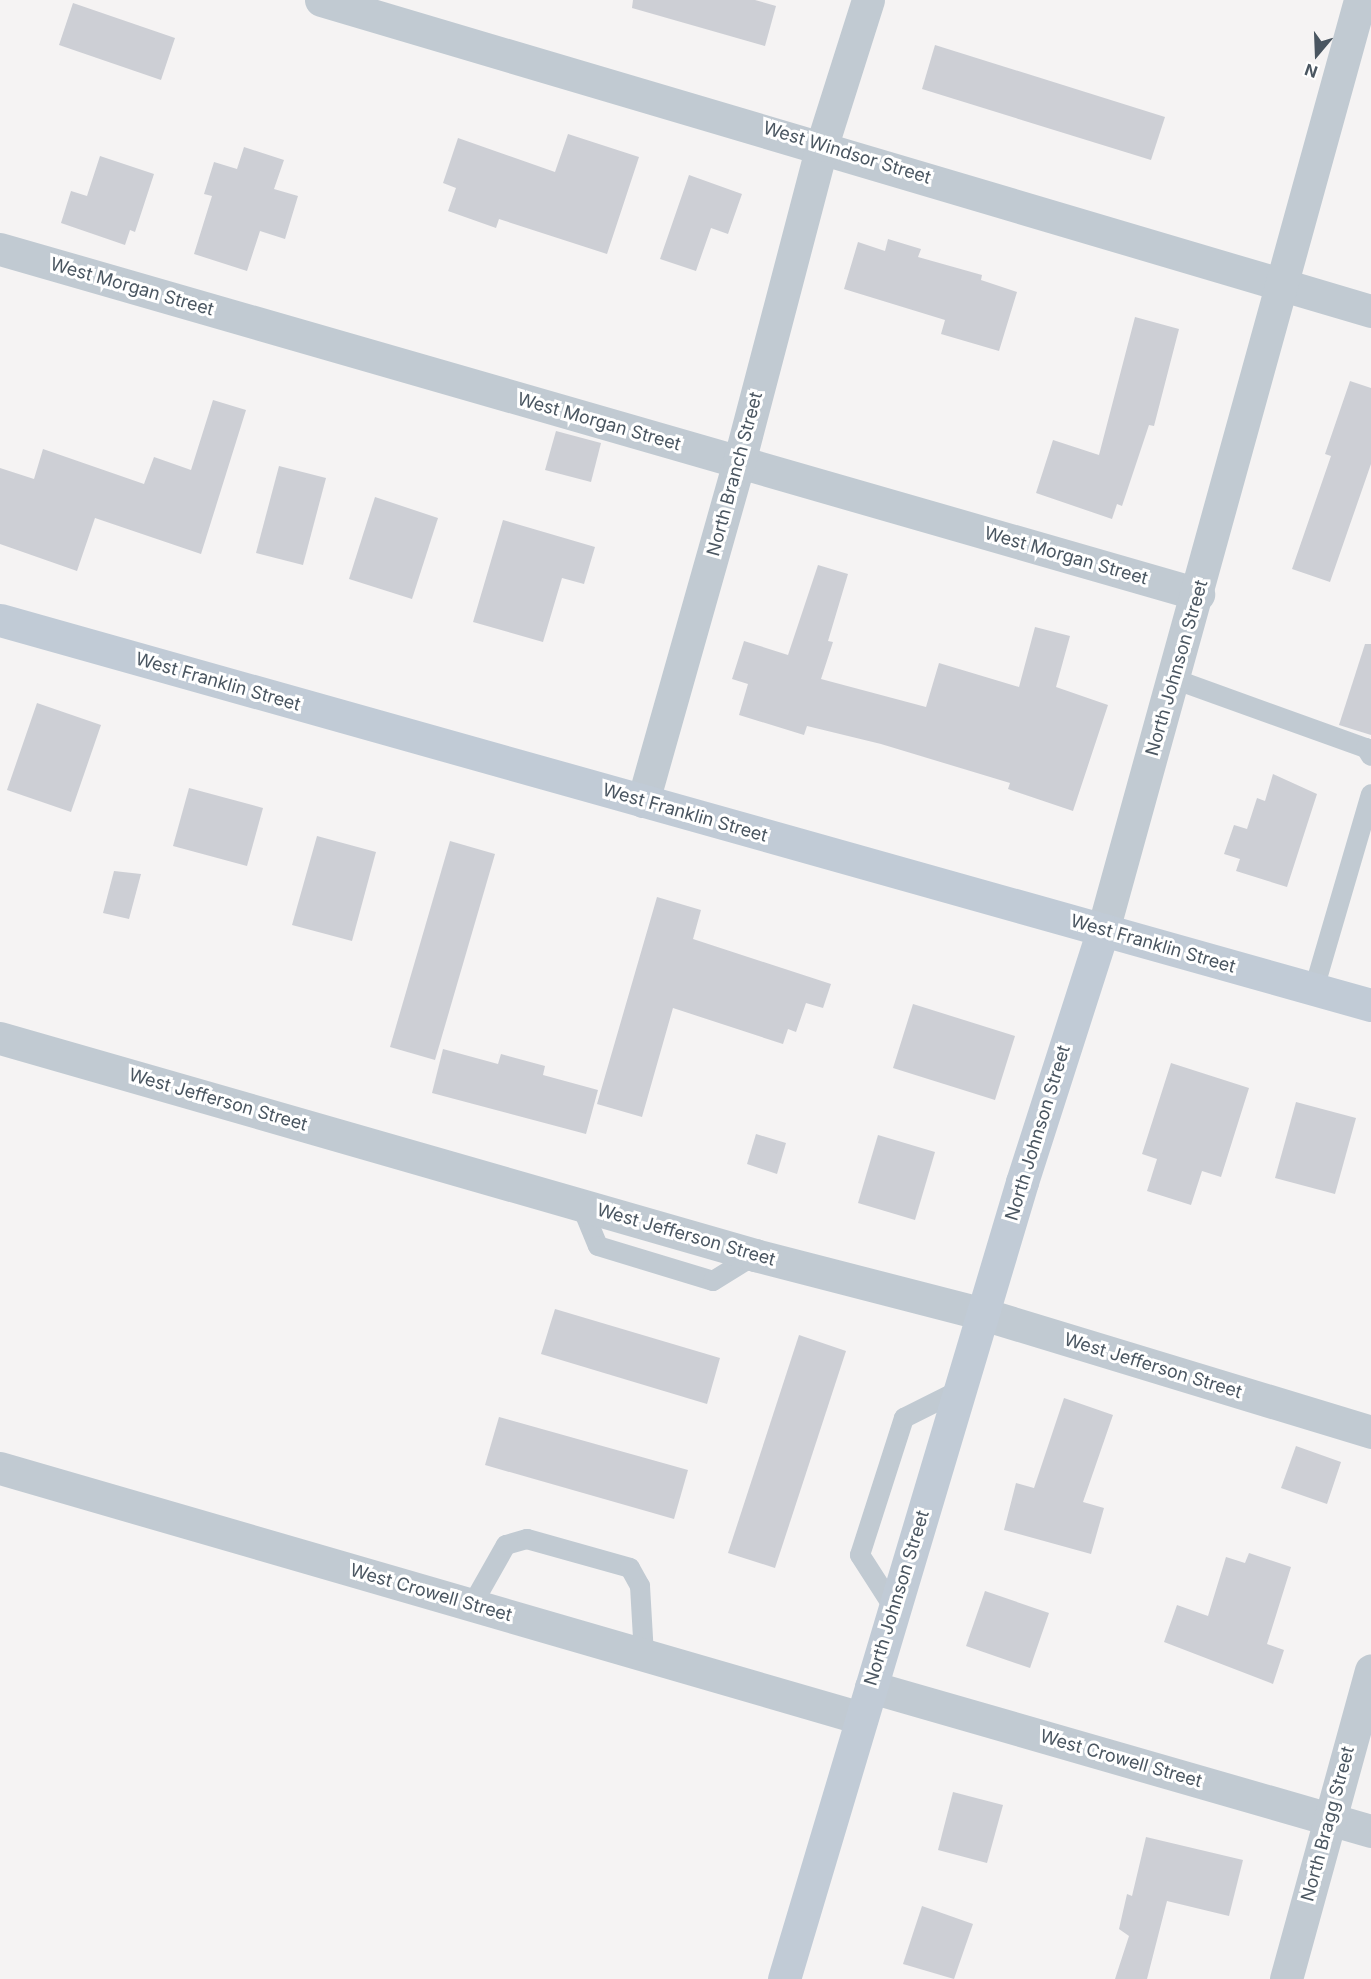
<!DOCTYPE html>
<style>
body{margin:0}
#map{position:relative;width:1371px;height:1979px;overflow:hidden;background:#f5f3f3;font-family:Inter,sans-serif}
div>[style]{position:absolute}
.building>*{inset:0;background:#cdcfd5}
.service>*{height:20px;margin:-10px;padding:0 10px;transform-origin:10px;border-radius:10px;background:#c1cad2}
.minor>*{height:33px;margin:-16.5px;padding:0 16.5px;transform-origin:16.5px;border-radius:16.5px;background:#c1cad2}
.tertiary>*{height:33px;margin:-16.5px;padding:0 16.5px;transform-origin:16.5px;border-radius:16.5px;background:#c1cad2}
.secondary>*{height:33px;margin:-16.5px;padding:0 16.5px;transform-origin:16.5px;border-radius:16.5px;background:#c1cbd6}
span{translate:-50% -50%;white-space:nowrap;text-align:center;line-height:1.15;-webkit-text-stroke:6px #fff;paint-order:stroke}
.street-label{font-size:18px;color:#4a5661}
.north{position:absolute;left:1287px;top:24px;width:60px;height:60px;-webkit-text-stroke:4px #fff;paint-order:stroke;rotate:199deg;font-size:16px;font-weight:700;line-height:24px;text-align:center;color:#4a5661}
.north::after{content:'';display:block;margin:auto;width:21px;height:27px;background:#4a5661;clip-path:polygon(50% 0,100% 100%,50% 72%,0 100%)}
</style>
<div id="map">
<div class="building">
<i style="clip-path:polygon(633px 0,755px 0,776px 6px,765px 46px,632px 8px)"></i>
<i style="clip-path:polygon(73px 3px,175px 38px,161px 80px,59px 45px)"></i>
<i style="clip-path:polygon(935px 45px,1165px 117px,1151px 160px,922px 89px)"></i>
<i style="clip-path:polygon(568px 134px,639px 157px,607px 254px,499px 219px,496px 228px,448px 211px,456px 188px,443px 183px,458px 138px,555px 172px)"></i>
<i style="clip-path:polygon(244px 147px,284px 160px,274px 189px,298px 196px,285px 239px,260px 231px,247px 271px,194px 254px,212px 196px,204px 194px,214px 162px,237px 169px)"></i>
<i style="clip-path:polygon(100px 156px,154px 174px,135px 232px,130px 230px,125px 245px,61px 223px,71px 191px,87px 196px)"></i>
<i style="clip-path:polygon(689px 175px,742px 194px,728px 234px,711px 228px,696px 271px,660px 259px)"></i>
<i style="clip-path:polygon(888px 239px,921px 249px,918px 257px,982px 275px,981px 280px,1017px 292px,999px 351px,941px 334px,945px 320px,844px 289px,858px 242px,885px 251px)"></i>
<i style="clip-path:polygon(1135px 317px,1179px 329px,1154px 426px,1149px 425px,1122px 506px,1117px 504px,1112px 519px,1036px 493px,1053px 440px,1099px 455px)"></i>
<i style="clip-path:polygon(1350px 381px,1371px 388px,1371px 464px,1330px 582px,1292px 569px,1331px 456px,1325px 454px)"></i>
<i style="clip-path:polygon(213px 400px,246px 410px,201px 554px,95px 518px,77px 571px,0 544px,0 468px,34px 479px,43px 449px,144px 484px,154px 457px,191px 470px)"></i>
<i style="clip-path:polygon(556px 431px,601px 443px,591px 482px,545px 470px)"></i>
<i style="clip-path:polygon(279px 466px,326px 478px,303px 565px,256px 553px)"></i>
<i style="clip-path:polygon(375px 497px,438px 518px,412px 599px,349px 579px)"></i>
<i style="clip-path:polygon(503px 520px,595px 547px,584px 584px,562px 578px,543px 642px,473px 622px)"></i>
<i style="clip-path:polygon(818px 565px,848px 574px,828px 641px,833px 642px,821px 679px,926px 707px,939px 663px,1019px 687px,1035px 627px,1070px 636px,1056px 687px,1108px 705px,1073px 811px,1008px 789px,1010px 783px,881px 744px,807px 726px,804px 735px,739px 715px,748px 684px,732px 679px,744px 641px,788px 655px)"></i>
<i style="clip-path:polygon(1365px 644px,1371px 644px,1371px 735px,1339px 725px)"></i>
<i style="clip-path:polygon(37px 703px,101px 725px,71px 812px,7px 790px)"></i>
<i style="clip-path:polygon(1273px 774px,1317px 794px,1287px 887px,1236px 871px,1240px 859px,1224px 854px,1234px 825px,1247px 829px,1257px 798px,1265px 801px)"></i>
<i style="clip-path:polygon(189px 788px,263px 808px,247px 866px,173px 846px)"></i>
<i style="clip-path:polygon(317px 836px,376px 852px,352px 941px,292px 925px)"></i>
<i style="clip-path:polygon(450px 841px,495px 854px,435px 1060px,390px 1047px)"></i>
<i style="clip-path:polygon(114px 871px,141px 874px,129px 919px,103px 913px)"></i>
<i style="clip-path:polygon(657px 897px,701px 910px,693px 939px,831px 984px,823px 1008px,806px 1003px,796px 1032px,788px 1029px,783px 1044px,673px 1008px,642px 1117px,597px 1104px)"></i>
<i style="clip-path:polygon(913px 1004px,1015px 1036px,995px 1100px,893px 1068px)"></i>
<i style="clip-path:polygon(443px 1049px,498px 1064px,501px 1054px,545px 1066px,543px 1075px,598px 1090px,586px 1134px,432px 1093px)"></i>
<i style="clip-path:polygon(1171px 1063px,1249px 1088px,1221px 1177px,1202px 1171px,1191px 1205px,1147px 1191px,1157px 1159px,1142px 1154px)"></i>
<i style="clip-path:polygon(1296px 1102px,1356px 1118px,1335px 1194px,1275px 1178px)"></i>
<i style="clip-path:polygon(756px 1134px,786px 1143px,777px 1174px,747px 1164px)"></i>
<i style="clip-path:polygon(878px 1135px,935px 1152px,915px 1220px,858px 1203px)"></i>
<i style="clip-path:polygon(555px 1309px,720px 1358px,707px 1404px,541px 1354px)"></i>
<i style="clip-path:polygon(799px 1335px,846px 1351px,775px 1568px,728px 1553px)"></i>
<i style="clip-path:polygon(1064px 1398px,1113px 1415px,1083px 1502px,1104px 1508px,1091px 1554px,1004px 1530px,1016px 1483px,1034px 1488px)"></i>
<i style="clip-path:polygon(499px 1417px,688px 1470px,674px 1519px,485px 1465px)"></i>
<i style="clip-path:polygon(1296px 1446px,1341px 1462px,1327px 1504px,1281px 1488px)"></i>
<i style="clip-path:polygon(1249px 1553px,1291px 1567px,1267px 1644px,1284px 1650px,1273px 1684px,1164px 1642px,1177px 1605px,1208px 1616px,1226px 1557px,1245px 1563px)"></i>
<i style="clip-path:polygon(985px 1591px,1049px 1613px,1030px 1668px,966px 1646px)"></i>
<i style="clip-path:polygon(953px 1792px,1003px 1805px,987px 1863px,938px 1850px)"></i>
<i style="clip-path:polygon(1146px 1837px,1243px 1860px,1229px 1916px,1167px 1901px,1147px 1979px,1115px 1979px,1129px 1936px,1119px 1929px,1127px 1894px,1132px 1896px)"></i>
<i style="clip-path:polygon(922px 1906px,973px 1924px,954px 1979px,903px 1964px)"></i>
</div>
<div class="service">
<i style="left:1174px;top:679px;width:204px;rotate:19.8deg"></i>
<i style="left:1366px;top:748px;width:9px;rotate:58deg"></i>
<i style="left:1314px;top:989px;width:203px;rotate:-73.7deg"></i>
<i style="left:581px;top:1205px;width:44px;rotate:67.5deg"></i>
<i style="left:598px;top:1246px;width:120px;rotate:16.9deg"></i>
<i style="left:713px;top:1281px;width:49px;rotate:-31.8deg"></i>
<i style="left:472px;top:1605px;width:69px;rotate:-60.5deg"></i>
<i style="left:506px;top:1545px;width:22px;rotate:-16deg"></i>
<i style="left:527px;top:1539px;width:107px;rotate:15.7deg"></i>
<i style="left:630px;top:1568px;width:21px;rotate:61deg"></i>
<i style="left:640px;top:1586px;width:69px;rotate:86.7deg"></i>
<i style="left:894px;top:1608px;width:63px;rotate:-122.7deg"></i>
<i style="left:860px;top:1555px;width:144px;rotate:-72.2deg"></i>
<i style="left:904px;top:1418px;width:63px;rotate:-26.6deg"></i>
</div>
<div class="minor">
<i style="left:321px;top:0;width:1095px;rotate:16.5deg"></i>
<i style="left:0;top:249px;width:1247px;rotate:16.07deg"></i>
<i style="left:643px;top:801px;width:352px;rotate:-74.2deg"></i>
<i style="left:739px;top:462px;width:328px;rotate:-75.3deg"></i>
<i style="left:822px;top:145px;width:152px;rotate:-72.4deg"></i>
<i style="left:1103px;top:930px;width:965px;rotate:-74.55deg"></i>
<i style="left:0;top:1038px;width:786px;rotate:16.04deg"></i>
<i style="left:755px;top:1255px;width:236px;rotate:14.5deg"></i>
<i style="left:983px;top:1314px;width:406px;rotate:16.9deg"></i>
<i style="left:871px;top:1687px;width:520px;rotate:16.07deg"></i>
<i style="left:1286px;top:1979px;width:320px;rotate:-74.6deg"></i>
</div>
<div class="tertiary">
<i style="left:0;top:1468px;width:897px;rotate:16.19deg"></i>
</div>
<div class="secondary">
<i style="left:0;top:620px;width:1424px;rotate:15.69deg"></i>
<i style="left:784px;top:1979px;width:832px;rotate:-73.37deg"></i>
<i style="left:1022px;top:1182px;width:265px;rotate:-72.2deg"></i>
</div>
<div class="street-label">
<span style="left:847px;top:153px;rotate:17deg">West Windsor Street</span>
<span style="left:132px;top:287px;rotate:16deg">West Morgan Street</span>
<span style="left:599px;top:422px;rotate:16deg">West Morgan Street</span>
<span style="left:735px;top:474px;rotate:-75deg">North Branch Street</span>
<span style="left:1066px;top:556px;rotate:16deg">West Morgan Street</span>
<span style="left:1177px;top:668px;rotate:-74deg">North Johnson Street</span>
<span style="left:218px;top:682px;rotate:16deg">West Franklin Street</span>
<span style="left:685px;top:813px;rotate:16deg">West Franklin Street</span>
<span style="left:1153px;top:944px;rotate:16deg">West Franklin Street</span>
<span style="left:218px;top:1100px;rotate:16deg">West Jefferson Street</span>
<span style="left:1038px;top:1133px;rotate:-73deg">North Johnson Street</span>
<span style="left:686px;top:1235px;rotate:16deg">West Jefferson Street</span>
<span style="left:1153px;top:1366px;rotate:17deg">West Jefferson Street</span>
<span style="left:431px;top:1593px;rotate:16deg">West Crowell Street</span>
<span style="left:897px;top:1598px;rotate:-73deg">North Johnson Street</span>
<span style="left:1121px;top:1759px;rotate:16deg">West Crowell Street</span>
<span style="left:1328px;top:1824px;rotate:-75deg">North Bragg Street</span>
</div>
<div class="north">N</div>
</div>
